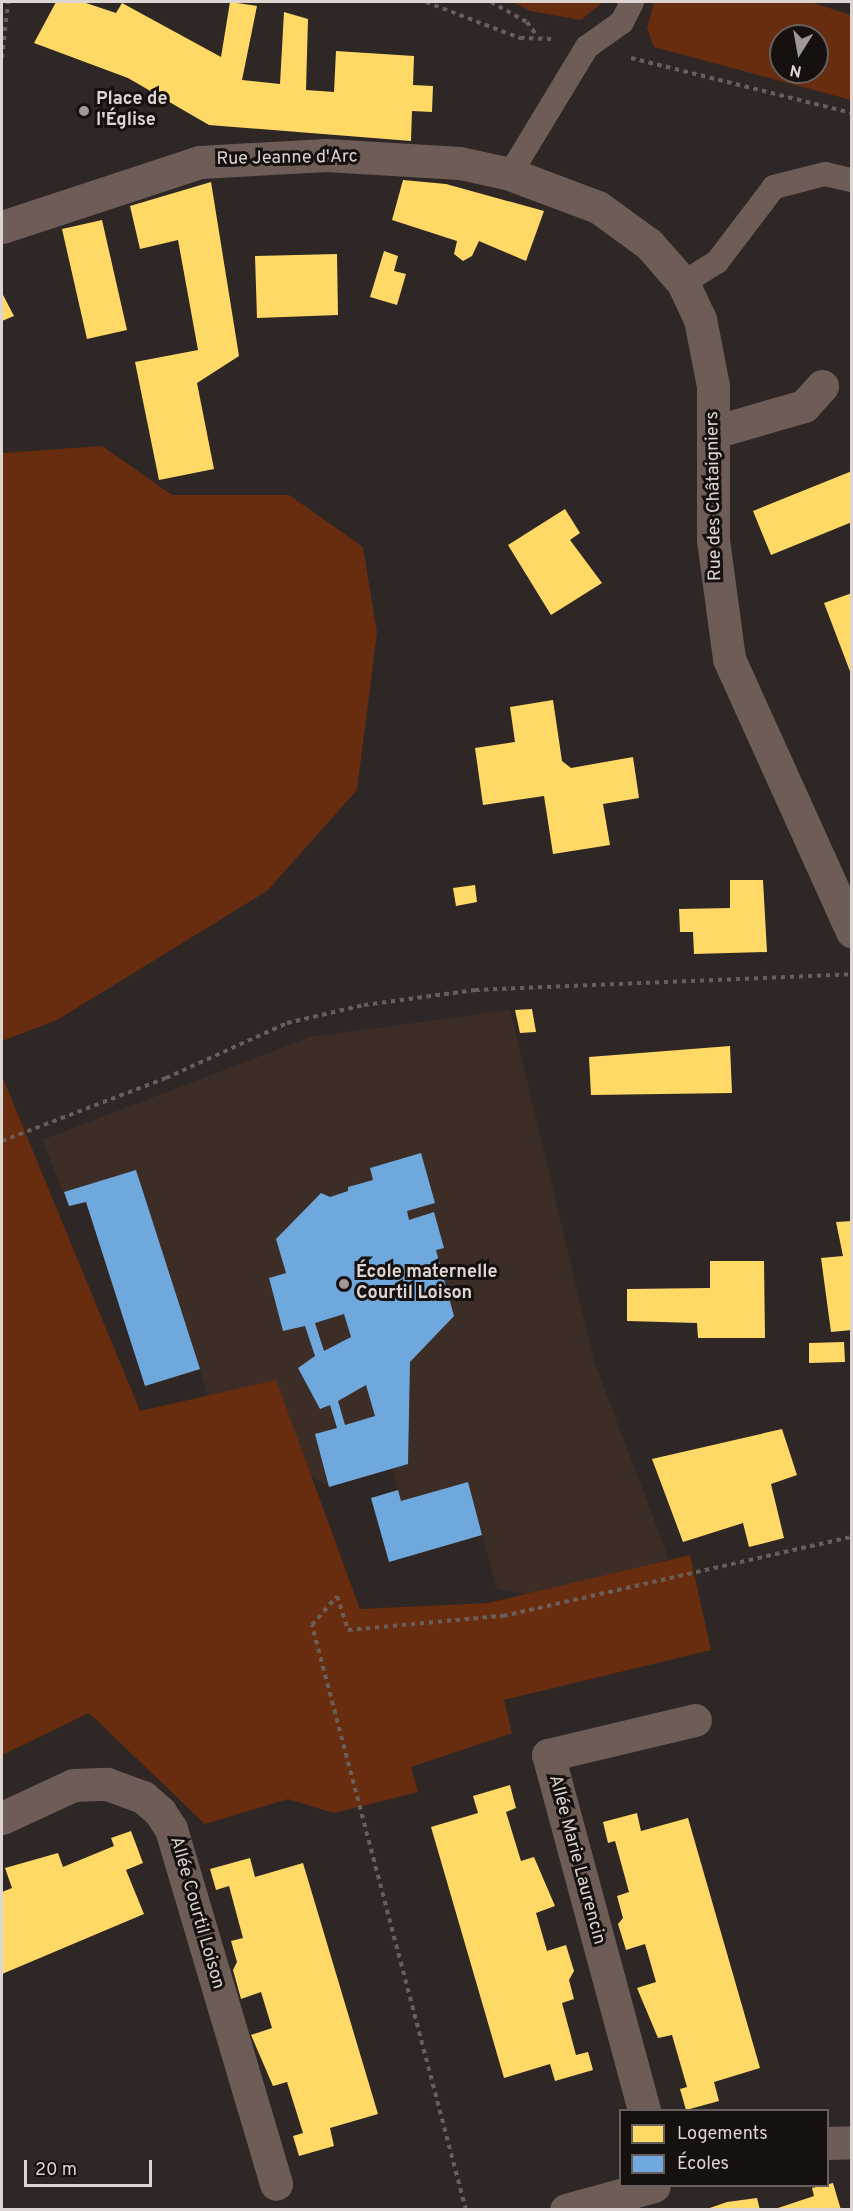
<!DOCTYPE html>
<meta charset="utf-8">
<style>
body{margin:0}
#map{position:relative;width:853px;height:2211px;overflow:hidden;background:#2e2726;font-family:Overpass,sans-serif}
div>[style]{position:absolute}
.built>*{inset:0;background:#3d2d27}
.green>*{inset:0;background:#682c0f}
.homes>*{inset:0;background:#ffd966}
.schools>*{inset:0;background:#6fa8dc}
.path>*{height:4px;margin-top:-2px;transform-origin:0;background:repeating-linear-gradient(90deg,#6a5e5b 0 4.5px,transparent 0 9px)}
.lane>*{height:24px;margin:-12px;padding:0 12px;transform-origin:12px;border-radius:12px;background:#6e5d57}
.street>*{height:33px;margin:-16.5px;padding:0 16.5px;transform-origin:16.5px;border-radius:16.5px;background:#6e5d57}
.dots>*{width:16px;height:16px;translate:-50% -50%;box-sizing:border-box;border:3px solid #16110f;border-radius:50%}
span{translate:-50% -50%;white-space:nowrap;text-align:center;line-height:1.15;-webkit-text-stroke:6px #16110f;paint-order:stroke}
.poi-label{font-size:18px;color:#dcd5d2;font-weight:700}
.left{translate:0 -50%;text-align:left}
.street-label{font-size:18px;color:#dcd5d2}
.frame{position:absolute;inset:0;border:3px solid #dcd5d2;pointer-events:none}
.legend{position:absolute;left:619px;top:2109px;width:210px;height:78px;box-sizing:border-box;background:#16110f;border:2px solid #655f5d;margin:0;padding:8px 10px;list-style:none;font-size:18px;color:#dcd5d2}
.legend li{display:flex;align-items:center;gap:12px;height:30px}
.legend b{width:30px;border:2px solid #655f5d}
.north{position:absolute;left:769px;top:24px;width:60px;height:60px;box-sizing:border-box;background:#16110f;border:2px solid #655f5d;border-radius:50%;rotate:191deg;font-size:16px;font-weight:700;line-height:24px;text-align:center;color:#dcd5d2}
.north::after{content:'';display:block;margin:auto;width:21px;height:27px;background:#9f9896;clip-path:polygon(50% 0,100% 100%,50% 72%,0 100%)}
.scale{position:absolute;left:24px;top:2160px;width:128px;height:27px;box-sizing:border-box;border:3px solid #dcd5d2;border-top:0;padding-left:8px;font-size:18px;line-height:21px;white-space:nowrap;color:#dcd5d2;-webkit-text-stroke:4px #16110f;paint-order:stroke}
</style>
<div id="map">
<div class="built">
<i style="clip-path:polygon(510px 1010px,594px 1361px,669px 1559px,539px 1596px,497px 1589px,482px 1535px,389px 1562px,371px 1498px,398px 1490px,392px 1469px,329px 1487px,214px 1414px,200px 1370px,145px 1386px,86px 1202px,69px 1206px,42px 1140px,310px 1037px)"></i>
</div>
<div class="green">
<i style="clip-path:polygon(513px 2px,603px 2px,581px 20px,530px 11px)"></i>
<i style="clip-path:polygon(evenodd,654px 2px,810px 2px,851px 15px,851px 100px,654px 47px,647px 28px,654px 2px,781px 36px,817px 36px,817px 72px,781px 72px,781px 36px)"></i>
<i style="clip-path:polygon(102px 446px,172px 495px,289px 495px,363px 547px,377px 633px,357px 790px,267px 891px,57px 1020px,2px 1041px,2px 453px)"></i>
<i style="clip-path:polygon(2px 1076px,140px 1411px,276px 1380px,360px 1609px,488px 1603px,690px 1555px,711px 1650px,504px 1700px,512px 1733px,411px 1767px,418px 1792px,334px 1813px,288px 1799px,205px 1824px,89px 1713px,2px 1755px)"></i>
</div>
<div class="homes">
<i style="clip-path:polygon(56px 2px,83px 2px,116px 13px,122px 3px,221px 57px,230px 2px,257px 6px,242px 80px,280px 84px,284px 12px,308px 19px,306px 90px,334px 92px,336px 51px,414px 56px,413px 85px,433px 86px,432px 112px,412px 111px,411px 141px,209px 125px,128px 78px,34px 43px)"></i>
<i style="clip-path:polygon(403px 180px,446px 184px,544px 211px,526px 261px,479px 241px,472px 256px,463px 261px,454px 254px,457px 241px,392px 220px)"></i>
<i style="clip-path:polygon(211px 182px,239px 356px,197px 383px,214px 469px,159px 480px,135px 362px,198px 350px,178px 240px,140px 249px,130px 206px)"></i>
<i style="clip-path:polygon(102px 220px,127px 330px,87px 339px,62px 229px)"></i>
<i style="clip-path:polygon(384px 251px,398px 256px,394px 271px,406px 274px,397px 305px,370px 297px)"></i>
<i style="clip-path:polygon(337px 254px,338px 315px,257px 318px,255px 256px)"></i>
<i style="clip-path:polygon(2px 293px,14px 316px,2px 321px)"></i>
<i style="clip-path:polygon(852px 471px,852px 522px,771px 555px,753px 511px)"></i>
<i style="clip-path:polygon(565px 509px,580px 533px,570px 540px,602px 583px,551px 615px,508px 545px)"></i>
<i style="clip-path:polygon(852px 593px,852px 674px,851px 674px,824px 603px)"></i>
<i style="clip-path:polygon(553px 700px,562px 761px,571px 768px,633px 757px,639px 798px,603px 804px,610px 845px,553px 854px,544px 796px,483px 805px,475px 748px,515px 742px,510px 707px)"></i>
<i style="clip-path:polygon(730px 880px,763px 880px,767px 952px,694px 954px,693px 932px,680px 932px,679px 909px,730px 908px)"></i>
<i style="clip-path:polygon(475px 885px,477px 902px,456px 906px,453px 888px)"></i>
<i style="clip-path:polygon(532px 1009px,536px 1032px,520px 1033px,515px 1010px)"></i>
<i style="clip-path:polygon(730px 1046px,732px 1093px,591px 1095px,589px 1057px)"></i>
<i style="clip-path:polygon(852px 1221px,852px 1330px,831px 1332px,821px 1258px,843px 1256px,836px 1222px)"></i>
<i style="clip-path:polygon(710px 1261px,764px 1261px,765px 1338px,698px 1338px,697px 1323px,627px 1321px,627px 1289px,710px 1288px)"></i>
<i style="clip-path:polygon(844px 1342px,845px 1362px,809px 1363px,809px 1343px)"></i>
<i style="clip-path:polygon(782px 1429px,797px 1475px,771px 1484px,784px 1538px,749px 1547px,743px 1523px,683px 1542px,652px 1459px)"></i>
<i style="clip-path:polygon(510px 1785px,516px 1808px,506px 1812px,521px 1861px,534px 1857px,555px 1906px,536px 1913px,547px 1951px,566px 1945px,574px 1971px,569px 1980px,574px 1999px,562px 2003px,576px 2055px,588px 2052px,593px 2070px,555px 2081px,550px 2064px,504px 2078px,431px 1827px,478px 1813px,473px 1796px)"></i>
<i style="clip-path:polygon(637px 1813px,641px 1831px,688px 1818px,760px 2068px,714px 2082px,719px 2101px,686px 2110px,680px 2089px,687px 2087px,672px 2035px,658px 2038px,637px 1988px,656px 1982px,645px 1944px,626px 1950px,618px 1924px,623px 1918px,617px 1896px,629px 1892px,615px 1841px,608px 1843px,603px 1822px)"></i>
<i style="clip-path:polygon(131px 1831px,143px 1863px,126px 1870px,144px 1914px,2px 1974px,2px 1892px,12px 1888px,5px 1868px,58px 1853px,63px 1867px,114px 1846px,111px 1838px)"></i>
<i style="clip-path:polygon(250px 1858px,255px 1877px,303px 1863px,378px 2114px,330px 2128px,334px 2146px,299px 2156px,293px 2136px,303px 2133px,287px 2082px,273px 2086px,251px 2035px,272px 2028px,261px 1992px,241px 1999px,233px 1970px,237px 1962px,231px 1941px,243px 1938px,229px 1886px,216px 1890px,210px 1869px)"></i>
<i style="clip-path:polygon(833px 2183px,841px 2210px,772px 2210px,814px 2196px,812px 2188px)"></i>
<i style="clip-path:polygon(757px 2198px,760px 2210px,704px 2210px,727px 2202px)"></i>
</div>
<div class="schools">
<i style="clip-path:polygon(evenodd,421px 1153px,435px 1203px,407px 1211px,409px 1220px,434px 1212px,444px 1248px,436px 1250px,454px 1316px,410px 1362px,408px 1464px,329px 1487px,315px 1434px,337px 1428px,330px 1405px,320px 1409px,298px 1368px,315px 1356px,305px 1326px,283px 1331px,269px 1278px,286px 1273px,276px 1239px,321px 1193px,330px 1197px,348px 1191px,348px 1187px,373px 1180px,370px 1168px,421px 1153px,344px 1314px,351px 1337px,324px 1351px,315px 1323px,344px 1314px,421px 1153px,366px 1385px,375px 1416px,345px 1425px,338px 1401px,366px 1385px)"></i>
<i style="clip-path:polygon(136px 1170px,200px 1369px,145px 1386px,86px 1202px,69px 1206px,64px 1192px)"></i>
<i style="clip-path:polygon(468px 1482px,482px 1535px,389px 1562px,371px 1498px,398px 1490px,401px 1501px)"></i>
</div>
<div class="path">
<i style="left:426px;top:2px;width:101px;rotate:21deg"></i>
<i style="left:520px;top:38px;width:31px;rotate:2deg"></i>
<i style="left:491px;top:2px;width:41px;rotate:29.1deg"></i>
<i style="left:527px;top:22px;width:17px;rotate:54deg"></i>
<i style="left:2px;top:58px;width:56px;rotate:-83.9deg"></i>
<i style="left:631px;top:58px;width:228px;rotate:14deg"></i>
<i style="left:2px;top:1141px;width:176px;rotate:-21deg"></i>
<i style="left:166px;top:1078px;width:133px;rotate:-24.4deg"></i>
<i style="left:287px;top:1023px;width:79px;rotate:-13.2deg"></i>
<i style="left:364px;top:1005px;width:112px;rotate:-7.7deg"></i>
<i style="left:475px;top:990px;width:377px;rotate:-2.4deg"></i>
<i style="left:466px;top:2210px;width:605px;rotate:-104.75deg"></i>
<i style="left:312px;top:1625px;width:38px;rotate:-49deg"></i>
<i style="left:337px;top:1596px;width:36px;rotate:72deg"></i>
<i style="left:348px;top:1630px;width:156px;rotate:-5.2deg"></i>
<i style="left:503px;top:1616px;width:358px;rotate:-12.8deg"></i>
</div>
<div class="lane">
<i style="left:510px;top:174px;width:149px;rotate:-58.8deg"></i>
<i style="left:587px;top:47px;width:43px;rotate:-35.5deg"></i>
<i style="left:622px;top:22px;width:22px;rotate:-63deg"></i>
<i style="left:683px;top:283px;width:40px;rotate:-32deg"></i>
<i style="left:717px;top:262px;width:94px;rotate:-52.8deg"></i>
<i style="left:774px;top:187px;width:53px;rotate:-14.3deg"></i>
<i style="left:825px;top:174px;width:28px;rotate:13deg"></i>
</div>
<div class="street">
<i style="left:2px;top:227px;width:208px;rotate:-18.2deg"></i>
<i style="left:200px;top:162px;width:126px;rotate:-3.2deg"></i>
<i style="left:326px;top:155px;width:134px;rotate:3.4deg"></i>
<i style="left:460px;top:163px;width:51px;rotate:12.4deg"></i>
<i style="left:510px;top:174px;width:94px;rotate:20.6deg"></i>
<i style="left:598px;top:207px;width:63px;rotate:36deg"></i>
<i style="left:649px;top:244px;width:52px;rotate:48.9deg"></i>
<i style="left:683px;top:283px;width:40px;rotate:65deg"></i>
<i style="left:700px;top:319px;width:68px;rotate:79deg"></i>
<i style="left:713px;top:386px;width:154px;rotate:90deg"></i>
<i style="left:713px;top:540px;width:120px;rotate:82.3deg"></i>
<i style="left:729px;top:659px;width:299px;rotate:65.7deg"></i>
<i style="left:714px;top:432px;width:94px;rotate:-16.1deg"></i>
<i style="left:804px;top:406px;width:27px;rotate:-48deg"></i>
<i style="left:2px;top:1818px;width:78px;rotate:-24.9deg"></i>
<i style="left:73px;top:1785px;width:34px;rotate:-2deg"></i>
<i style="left:107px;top:1784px;width:38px;rotate:20deg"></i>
<i style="left:143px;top:1797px;width:23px;rotate:41deg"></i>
<i style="left:160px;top:1812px;width:20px;rotate:57deg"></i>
<i style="left:171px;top:1829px;width:370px;rotate:73.5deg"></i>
<i style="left:644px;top:2110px;width:368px;rotate:-105.1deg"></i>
<i style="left:548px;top:1755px;width:151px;rotate:-13.4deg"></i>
<i style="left:828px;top:2143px;width:24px;rotate:-2deg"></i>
<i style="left:566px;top:2210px;width:91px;rotate:-15.3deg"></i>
</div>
<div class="dots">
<i style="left:84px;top:111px;background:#9f9896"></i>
<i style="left:344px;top:1284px;background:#9f9896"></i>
</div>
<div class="poi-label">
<span class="left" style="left:96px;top:111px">Place de<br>l'Église</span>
<span class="left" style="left:356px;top:1284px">École maternelle<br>Courtil Loison</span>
</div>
<div class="street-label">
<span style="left:287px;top:159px;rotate:-1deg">Rue Jeanne d'Arc</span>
<span style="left:715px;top:496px;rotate:-91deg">Rue des Châtaigniers</span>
<span style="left:576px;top:1860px;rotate:75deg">Allée Marie Laurencin</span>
<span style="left:196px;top:1913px;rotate:74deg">Allée Courtil Loison</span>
</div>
<div class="frame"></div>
<ul class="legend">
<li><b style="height:16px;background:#ffd966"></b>Logements</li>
<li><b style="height:16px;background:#6fa8dc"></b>Écoles</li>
</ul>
<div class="north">N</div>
<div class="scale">20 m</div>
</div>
